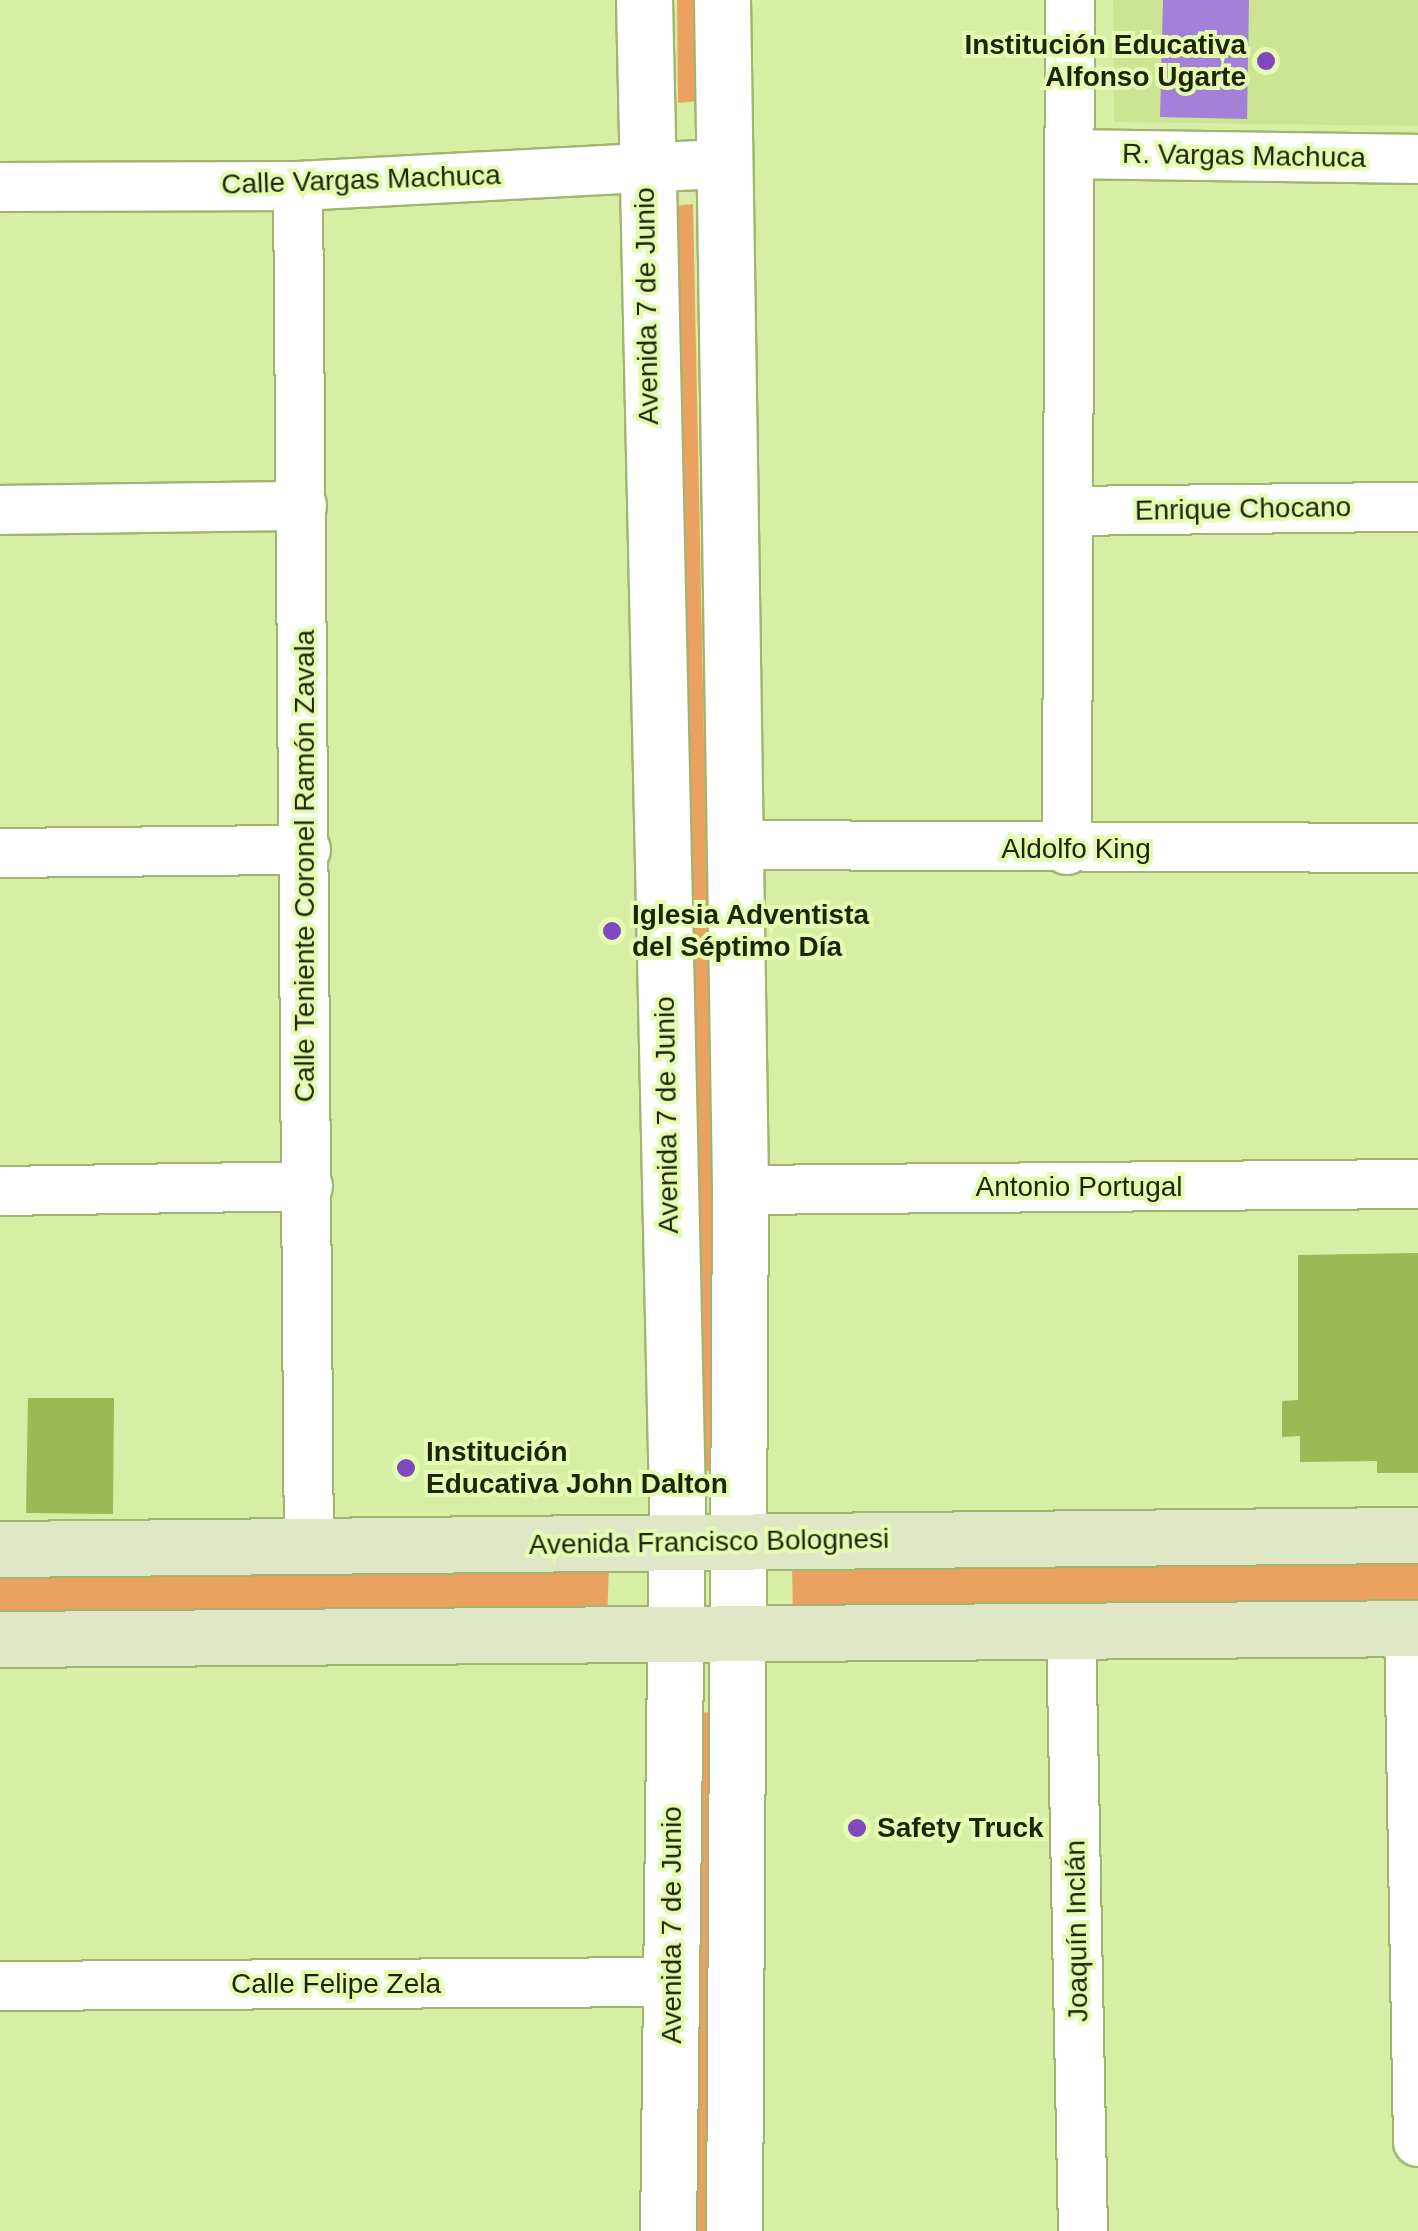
<!DOCTYPE html>
<meta charset="utf-8">
<style>
body{margin:0}
#map{position:relative;width:1418px;height:2231px;overflow:hidden;background:#d8eea5;font-family:Arial,sans-serif}
div>[style]{position:absolute}
.built>*{inset:0;background:#cce493}
.green>*{inset:0;background:#eba260}
.water>*{inset:0;background:#a480d8}
.building>*{inset:0;background:#9db854}
.roads{filter:drop-shadow(2px 0 #a1b56f) drop-shadow(-2px 0 #a1b56f) drop-shadow(0 2px #a1b56f) drop-shadow(0 -2px #a1b56f)}
.minor>*{height:48px;margin:-24px;padding:0 24px;transform-origin:24px;border-radius:24px;background:#fff}
.tertiary>*{height:55px;margin:-27.5px;padding:0 27.5px;transform-origin:27.5px;border-radius:27.5px;background:#fff}
.secondary>*{height:55px;margin:-27.5px;padding:0 27.5px;transform-origin:27.5px;border-radius:27.5px;background:#dfe7c7}
.dots>*{width:28px;height:28px;translate:-50% -50%;box-sizing:border-box;border:5px solid #e5fbb2;border-radius:50%}
span{translate:-50% -50%;white-space:nowrap;text-align:center;line-height:1.15;-webkit-text-stroke:8px #e5fbb2;paint-order:stroke}
.poi-label{font-size:28px;color:#1e2508;font-weight:700}
.right{translate:-100% -50%;text-align:right}
.left{translate:0 -50%;text-align:left}
.street-label{font-size:28px;color:#1e2508}
</style>
<div id="map">
<div class="built">
<i style="clip-path:polygon(1113px 0,1418px 0,1418px 126px,1114px 122px)"></i>
</div>
<div class="green">
<i style="clip-path:polygon(677px 0,705px 0,707px 100px,678px 103px)"></i>
<i style="clip-path:polygon(693px 204px,719px 1470px,689px 1472px,674px 206px)"></i>
<i style="clip-path:polygon(1418px 1557px,1418px 1609px,793px 1617px,792px 1565px)"></i>
<i style="clip-path:polygon(609px 1566px,607px 1620px,0 1625px,0 1569px)"></i>
<i style="clip-path:polygon(717px 1712px,719px 2231px,691px 2231px,688px 1713px)"></i>
</div>
<div class="water">
<i style="clip-path:polygon(1163px 0,1249px 0,1247px 119px,1160px 117px)"></i>
</div>
<div class="building">
<i style="clip-path:polygon(1418px 1253px,1418px 1473px,1377px 1473px,1377px 1461px,1300px 1462px,1300px 1436px,1282px 1437px,1282px 1401px,1298px 1400px,1298px 1255px)"></i>
<i style="clip-path:polygon(28px 1398px,114px 1398px,113px 1514px,26px 1513px)"></i>
</div>
<div class="roads">
<div class="minor">
<i style="left:1070px;top:154px;width:348px;rotate:0.8deg"></i>
<i style="left:298px;top:186px;width:1360px;rotate:89.54deg"></i>
<i style="left:0;top:187px;width:298px;rotate:-0.2deg"></i>
<i style="left:298px;top:186px;width:425px;rotate:-3deg"></i>
<i style="left:0;top:510px;width:302px;rotate:-0.8deg"></i>
<i style="left:1068px;top:511px;width:350px;rotate:-0.7deg"></i>
<i style="left:735px;top:845px;width:683px;rotate:0.25deg"></i>
<i style="left:1067px;top:850px;width:850px;rotate:-89.8deg"></i>
<i style="left:0;top:853px;width:306px;rotate:-0.6deg"></i>
<i style="left:740px;top:1190px;width:678px;rotate:-0.51deg"></i>
<i style="left:0;top:1191px;width:308px;rotate:-0.9deg"></i>
<i style="left:1409px;top:1628px;width:514px;rotate:89deg"></i>
<i style="left:1071px;top:1630px;width:601px;rotate:88.86deg"></i>
<i style="left:0;top:1986px;width:673px;rotate:-0.34deg"></i>
</div>
<div class="tertiary">
<i style="left:644px;top:0;width:1496px;rotate:88.74deg"></i>
<i style="left:677px;top:1496px;width:735px;rotate:90.7deg"></i>
<i style="left:722px;top:0;width:1190px;rotate:89.13deg"></i>
<i style="left:740px;top:1190px;width:1041px;rotate:90.33deg"></i>
</div>
<div class="secondary">
<i style="left:0;top:1549px;width:1418px;rotate:-0.57deg"></i>
<i style="left:0;top:1639px;width:1418px;rotate:-0.44deg"></i>
</div>
</div>
<div class="dots">
<i style="left:1266px;top:61px;background:#8048bf"></i>
<i style="left:612px;top:931px;background:#8048bf"></i>
<i style="left:406px;top:1468px;background:#8048bf"></i>
<i style="left:857px;top:1828px;background:#8048bf"></i>
</div>
<div class="poi-label">
<span class="right" style="left:1246px;top:61px">Institución Educativa<br>Alfonso Ugarte</span>
<span class="left" style="left:632px;top:931px">Iglesia Adventista<br>del Séptimo Día</span>
<span class="left" style="left:426px;top:1468px">Institución<br>Educativa John Dalton</span>
<span class="left" style="left:877px;top:1828px">Safety Truck</span>
</div>
<div class="street-label">
<span style="left:1244px;top:156px;rotate:1deg">R. Vargas Machuca</span>
<span style="left:361px;top:180px;rotate:-2deg">Calle Vargas Machuca</span>
<span style="left:647px;top:306px;rotate:-91deg">Avenida 7 de Junio</span>
<span style="left:1243px;top:509px;rotate:-1deg">Enrique Chocano</span>
<span style="left:1076px;top:849px">Aldolfo King</span>
<span style="left:305px;top:866px;rotate:-90deg">Calle Teniente Coronel Ramón Zavala</span>
<span style="left:667px;top:1115px;rotate:-91deg">Avenida 7 de Junio</span>
<span style="left:1079px;top:1187px">Antonio Portugal</span>
<span style="left:709px;top:1542px;rotate:-1deg">Avenida Francisco Bolognesi</span>
<span style="left:672px;top:1925px;rotate:-90deg">Avenida 7 de Junio</span>
<span style="left:1077px;top:1931px;rotate:-91deg">Joaquín Inclán</span>
<span style="left:336px;top:1984px">Calle Felipe Zela</span>
</div>
</div>
